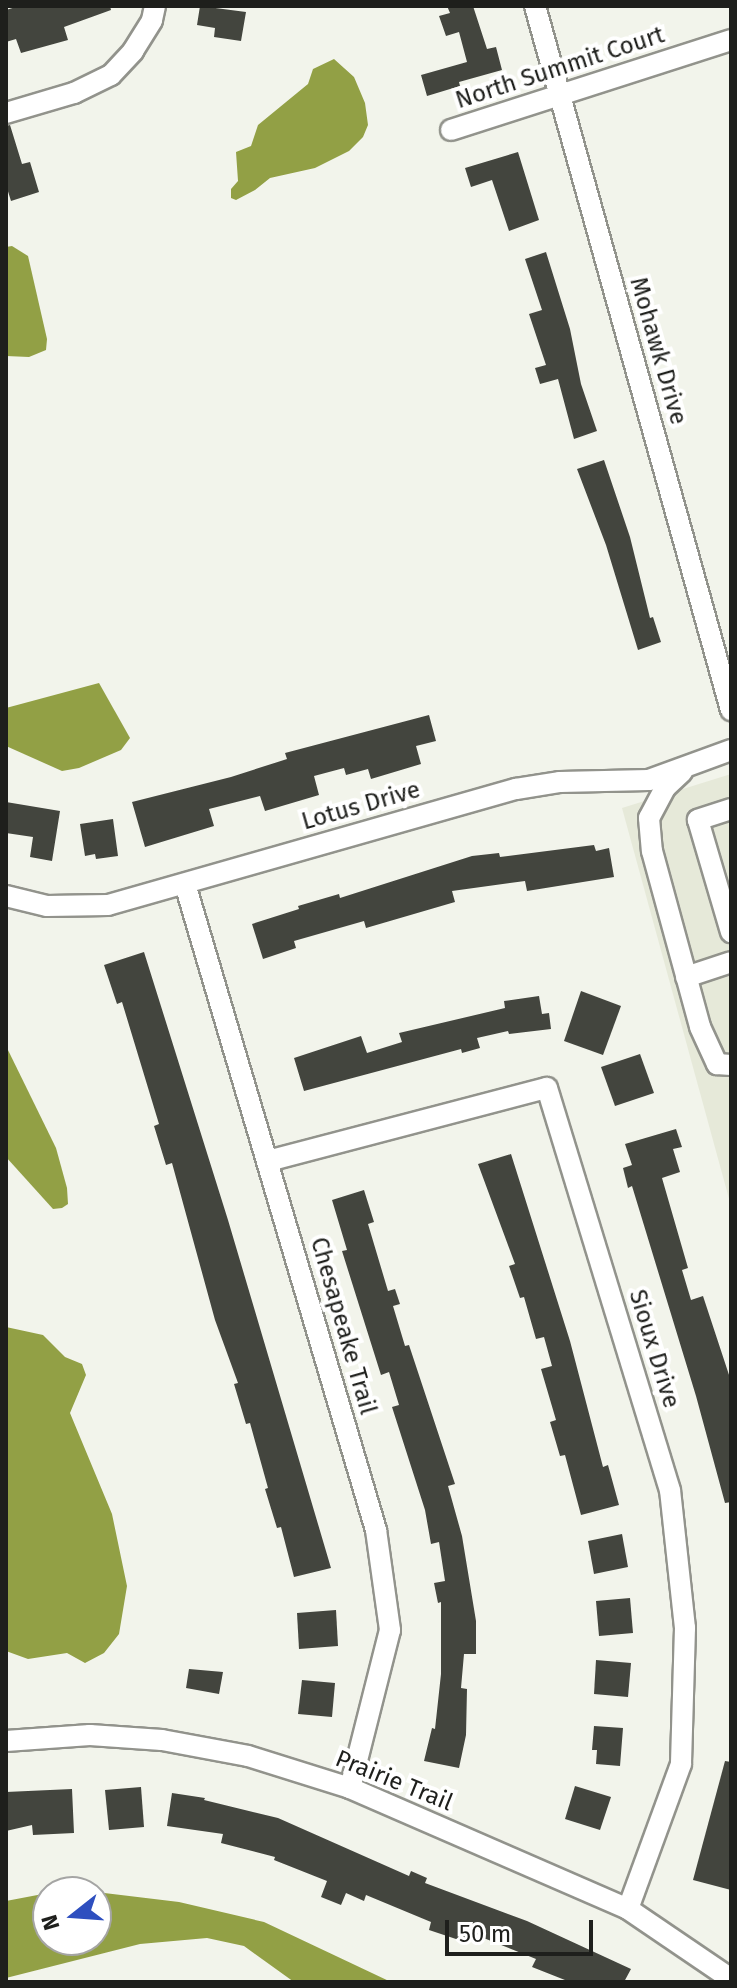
<!DOCTYPE html>
<style>
body{margin:0}
#map{position:relative;width:737px;height:1988px;overflow:hidden;background:#f2f4eb;font-family:"Fira Sans",sans-serif}
div>[style]{position:absolute}
.built>*{inset:0;background:#e6e9d9}
.water>*{inset:0;background:#92a045}
.building>*{inset:0;background:#43453e}
.roads{filter:drop-shadow(2px 0 #92938c) drop-shadow(-2px 0 #92938c) drop-shadow(0 2px #92938c) drop-shadow(0 -2px #92938c)}
.minor>*{height:20px;margin:-10px;padding:0 10px;transform-origin:10px;border-radius:10px;background:#fff}
span{translate:-50% -50%;white-space:nowrap;text-align:center;line-height:1.15;-webkit-text-stroke:8px #fff;paint-order:stroke}
.street-label{font-size:24px;color:#1e1f1c}
.frame{position:absolute;inset:0;border:8px solid #1e1f1c;pointer-events:none}
.north{position:absolute;left:32px;top:1876px;width:80px;height:80px;box-sizing:border-box;background:#fff;border:2px solid #a5a5a4;border-radius:50%;rotate:253deg;font-size:22px;font-weight:700;line-height:32px;text-align:center;color:#1e1f1c}
.north::after{content:'';display:block;margin:auto;width:28px;height:36px;background:#2e4fbf;clip-path:polygon(50% 0,100% 100%,50% 72%,0 100%)}
.scale{position:absolute;left:445px;top:1920px;width:148px;height:36px;box-sizing:border-box;border:4px solid #1e1f1c;border-top:0;padding-left:10px;font-size:24px;line-height:28px;white-space:nowrap;color:#1e1f1c;-webkit-text-stroke:6px #fff;paint-order:stroke}
</style>
<div id="map">
<div class="built">
<i style="clip-path:polygon(731px 774px,731px 1206px,622px 808px)"></i>
</div>
<div class="water">
<i style="clip-path:polygon(334px 59px,354px 77px,365px 103px,368px 125px,363px 137px,349px 151px,315px 168px,270px 178px,255px 190px,236px 200px,231px 198px,231px 189px,238px 181px,236px 152px,251px 146px,258px 125px,308px 84px,313px 69px)"></i>
<i style="clip-path:polygon(12px 246px,28px 256px,47px 339px,46px 350px,29px 357px,6px 356px,6px 247px)"></i>
<i style="clip-path:polygon(99px 683px,130px 738px,121px 750px,79px 768px,62px 771px,6px 746px,6px 708px)"></i>
<i style="clip-path:polygon(6px 1046px,56px 1148px,67px 1188px,68px 1204px,62px 1208px,53px 1209px,6px 1157px)"></i>
<i style="clip-path:polygon(6px 1327px,43px 1335px,65px 1357px,82px 1364px,86px 1375px,70px 1413px,112px 1514px,127px 1586px,119px 1634px,104px 1653px,85px 1663px,67px 1653px,28px 1659px,6px 1651px)"></i>
<i style="clip-path:polygon(96px 1892px,179px 1902px,264px 1922px,391px 1982px,294px 1982px,244px 1946px,207px 1938px,140px 1944px,6px 1978px,6px 1901px,48px 1893px,48px 1940px,96px 1940px)"></i>
</div>
<div class="building">
<i style="clip-path:polygon(19px 6px,110px 6px,111px 10px,64px 27px,68px 40px,21px 53px,16px 39px,6px 42px,6px 10px)"></i>
<i style="clip-path:polygon(200px 6px,246px 12px,241px 41px,214px 37px,215px 28px,197px 25px)"></i>
<i style="clip-path:polygon(447px 6px,473px 6px,487px 49px,496px 47px,502px 70px,459px 82px,460px 86px,427px 96px,421px 75px,467px 62px,459px 32px,446px 36px,439px 16px,450px 13px)"></i>
<i style="clip-path:polygon(10px 125px,22px 164px,30px 162px,39px 192px,11px 201px,6px 185px,6px 126px)"></i>
<i style="clip-path:polygon(518px 152px,539px 220px,509px 231px,492px 180px,471px 187px,465px 168px)"></i>
<i style="clip-path:polygon(546px 252px,570px 329px,581px 384px,597px 431px,574px 439px,558px 379px,540px 384px,535px 368px,546px 365px,529px 314px,542px 310px,525px 259px)"></i>
<i style="clip-path:polygon(604px 460px,630px 537px,650px 618px,653px 617px,661px 642px,638px 650px,606px 545px,577px 469px)"></i>
<i style="clip-path:polygon(429px 715px,436px 741px,416px 746px,421px 764px,371px 779px,368px 769px,346px 775px,344px 768px,314px 776px,319px 795px,265px 811px,260px 796px,209px 809px,214px 826px,145px 847px,132px 802px,231px 777px,287px 759px,285px 753px)"></i>
<i style="clip-path:polygon(6px 802px,60px 811px,52px 861px,30px 857px,33px 837px,6px 833px)"></i>
<i style="clip-path:polygon(113px 819px,118px 856px,96px 859px,95px 854px,85px 856px,80px 824px)"></i>
<i style="clip-path:polygon(594px 845px,596px 851px,609px 848px,614px 877px,527px 891px,525px 881px,452px 891px,455px 902px,366px 928px,364px 921px,294px 941px,296px 948px,263px 959px,252px 924px,299px 909px,298px 906px,339px 894px,340px 898px,472px 856px,499px 853px,500px 857px)"></i>
<i style="clip-path:polygon(144px 952px,228px 1220px,331px 1568px,294px 1577px,281px 1527px,277px 1528px,265px 1489px,268px 1488px,250px 1423px,246px 1424px,234px 1384px,238px 1383px,215px 1320px,172px 1163px,166px 1165px,154px 1126px,159px 1124px,122px 1002px,117px 1004px,104px 965px)"></i>
<i style="clip-path:polygon(581px 991px,621px 1006px,603px 1055px,564px 1041px)"></i>
<i style="clip-path:polygon(539px 996px,542px 1014px,549px 1013px,551px 1029px,509px 1034px,508px 1031px,477px 1038px,480px 1048px,462px 1053px,461px 1049px,304px 1091px,294px 1058px,361px 1036px,367px 1053px,402px 1042px,399px 1033px,505px 1008px,504px 1001px)"></i>
<i style="clip-path:polygon(640px 1054px,654px 1093px,615px 1106px,601px 1067px)"></i>
<i style="clip-path:polygon(676px 1129px,682px 1147px,673px 1149px,680px 1172px,662px 1178px,688px 1268px,682px 1270px,691px 1300px,703px 1296px,731px 1381px,731px 1502px,725px 1503px,696px 1396px,632px 1186px,628px 1188px,623px 1168px,632px 1165px,625px 1144px)"></i>
<i style="clip-path:polygon(511px 1154px,570px 1341px,603px 1467px,608px 1465px,619px 1505px,581px 1515px,565px 1455px,560px 1456px,550px 1422px,556px 1420px,541px 1369px,552px 1366px,544px 1337px,536px 1339px,524px 1297px,520px 1298px,509px 1266px,515px 1264px,478px 1164px)"></i>
<i style="clip-path:polygon(364px 1190px,374px 1222px,368px 1224px,388px 1291px,395px 1289px,400px 1304px,393px 1306px,405px 1346px,409px 1345px,455px 1484px,448px 1486px,462px 1536px,476px 1621px,476px 1654px,464px 1654px,461px 1688px,467px 1689px,466px 1735px,459px 1768px,424px 1761px,432px 1728px,435px 1729px,441px 1674px,441px 1602px,438px 1603px,434px 1583px,445px 1581px,439px 1542px,431px 1544px,425px 1510px,392px 1407px,399px 1405px,389px 1372px,381px 1375px,342px 1251px,347px 1250px,332px 1200px)"></i>
<i style="clip-path:polygon(622px 1534px,628px 1567px,594px 1574px,588px 1541px)"></i>
<i style="clip-path:polygon(630px 1598px,633px 1633px,599px 1636px,596px 1601px)"></i>
<i style="clip-path:polygon(336px 1610px,338px 1646px,299px 1649px,297px 1613px)"></i>
<i style="clip-path:polygon(596px 1660px,631px 1663px,628px 1697px,594px 1694px)"></i>
<i style="clip-path:polygon(189px 1669px,223px 1672px,219px 1694px,186px 1688px)"></i>
<i style="clip-path:polygon(302px 1680px,335px 1683px,332px 1717px,298px 1714px)"></i>
<i style="clip-path:polygon(594px 1726px,623px 1728px,620px 1766px,596px 1764px,597px 1750px,592px 1750px)"></i>
<i style="clip-path:polygon(725px 1761px,731px 1762px,731px 1890px,693px 1880px)"></i>
<i style="clip-path:polygon(575px 1786px,611px 1797px,600px 1830px,565px 1819px)"></i>
<i style="clip-path:polygon(141px 1787px,144px 1827px,109px 1830px,105px 1790px)"></i>
<i style="clip-path:polygon(72px 1789px,74px 1833px,33px 1835px,32px 1825px,6px 1831px,6px 1792px)"></i>
<i style="clip-path:polygon(172px 1793px,205px 1798px,204px 1800px,278px 1818px,409px 1876px,411px 1871px,427px 1878px,425px 1883px,527px 1921px,631px 1969px,624px 1982px,570px 1982px,532px 1967px,536px 1959px,471px 1933px,468px 1943px,429px 1930px,431px 1922px,366px 1895px,364px 1901px,346px 1893px,341px 1905px,321px 1897px,327px 1881px,274px 1860px,275px 1857px,221px 1843px,223px 1834px,167px 1826px)"></i>
</div>
<div class="roads">
<div class="minor">
<i style="left:535px;top:6px;width:731px;rotate:74.44deg"></i>
<i style="left:6px;top:113px;width:71px;rotate:-16.4deg"></i>
<i style="left:74px;top:93px;width:41px;rotate:-25.9deg"></i>
<i style="left:111px;top:75px;width:33px;rotate:-47deg"></i>
<i style="left:133px;top:51px;width:36px;rotate:-58deg"></i>
<i style="left:152px;top:20px;width:14px;rotate:-78deg"></i>
<i style="left:451px;top:130px;width:294px;rotate:-17.8deg"></i>
<i style="left:682px;top:772px;width:23px;rotate:137deg"></i>
<i style="left:665px;top:788px;width:34px;rotate:118deg"></i>
<i style="left:649px;top:818px;width:33px;rotate:85deg"></i>
<i style="left:652px;top:851px;width:182px;rotate:74.7deg"></i>
<i style="left:700px;top:1027px;width:41px;rotate:65.3deg"></i>
<i style="left:717px;top:1064px;width:14px;rotate:4deg"></i>
<i style="left:731px;top:809px;width:35px;rotate:162deg"></i>
<i style="left:698px;top:820px;width:117px;rotate:73.6deg"></i>
<i style="left:185px;top:884px;width:674px;rotate:73.53deg"></i>
<i style="left:376px;top:1530px;width:101px;rotate:82deg"></i>
<i style="left:390px;top:1630px;width:163px;rotate:104.2deg"></i>
<i style="left:6px;top:896px;width:42px;rotate:13.7deg"></i>
<i style="left:47px;top:906px;width:61px;rotate:-0.9deg"></i>
<i style="left:108px;top:905px;width:424px;rotate:-15.9deg"></i>
<i style="left:516px;top:789px;width:45px;rotate:-9deg"></i>
<i style="left:560px;top:782px;width:89px;rotate:-1.3deg"></i>
<i style="left:649px;top:780px;width:87px;rotate:-20.1deg"></i>
<i style="left:686px;top:977px;width:47px;rotate:-18.4deg"></i>
<i style="left:268px;top:1161px;width:288px;rotate:-14.7deg"></i>
<i style="left:547px;top:1088px;width:420px;rotate:73deg"></i>
<i style="left:670px;top:1490px;width:139px;rotate:83.8deg"></i>
<i style="left:685px;top:1628px;width:136px;rotate:91.7deg"></i>
<i style="left:681px;top:1764px;width:154px;rotate:110.1deg"></i>
<i style="left:6px;top:1741px;width:84px;rotate:-4.1deg"></i>
<i style="left:90px;top:1735px;width:72px;rotate:4deg"></i>
<i style="left:162px;top:1740px;width:87px;rotate:10.5deg"></i>
<i style="left:248px;top:1756px;width:107px;rotate:17.4deg"></i>
<i style="left:350px;top:1788px;width:303px;rotate:23.5deg"></i>
<i style="left:628px;top:1909px;width:125px;rotate:34.2deg"></i>
</div>
</div>
<div class="street-label">
<span style="left:560px;top:68px;rotate:-18deg">North Summit Court</span>
<span style="left:658px;top:351px;rotate:74deg">Mohawk Drive</span>
<span style="left:361px;top:806px;rotate:-16deg">Lotus Drive</span>
<span style="left:343px;top:1326px;rotate:74deg">Chesapeake Trail</span>
<span style="left:654px;top:1349px;rotate:73deg">Sioux Drive</span>
<span style="left:394px;top:1781px;rotate:22deg">Prairie Trail</span>
</div>
<div class="frame"></div>
<div class="north">N</div>
<div class="scale">50 m</div>
</div>
